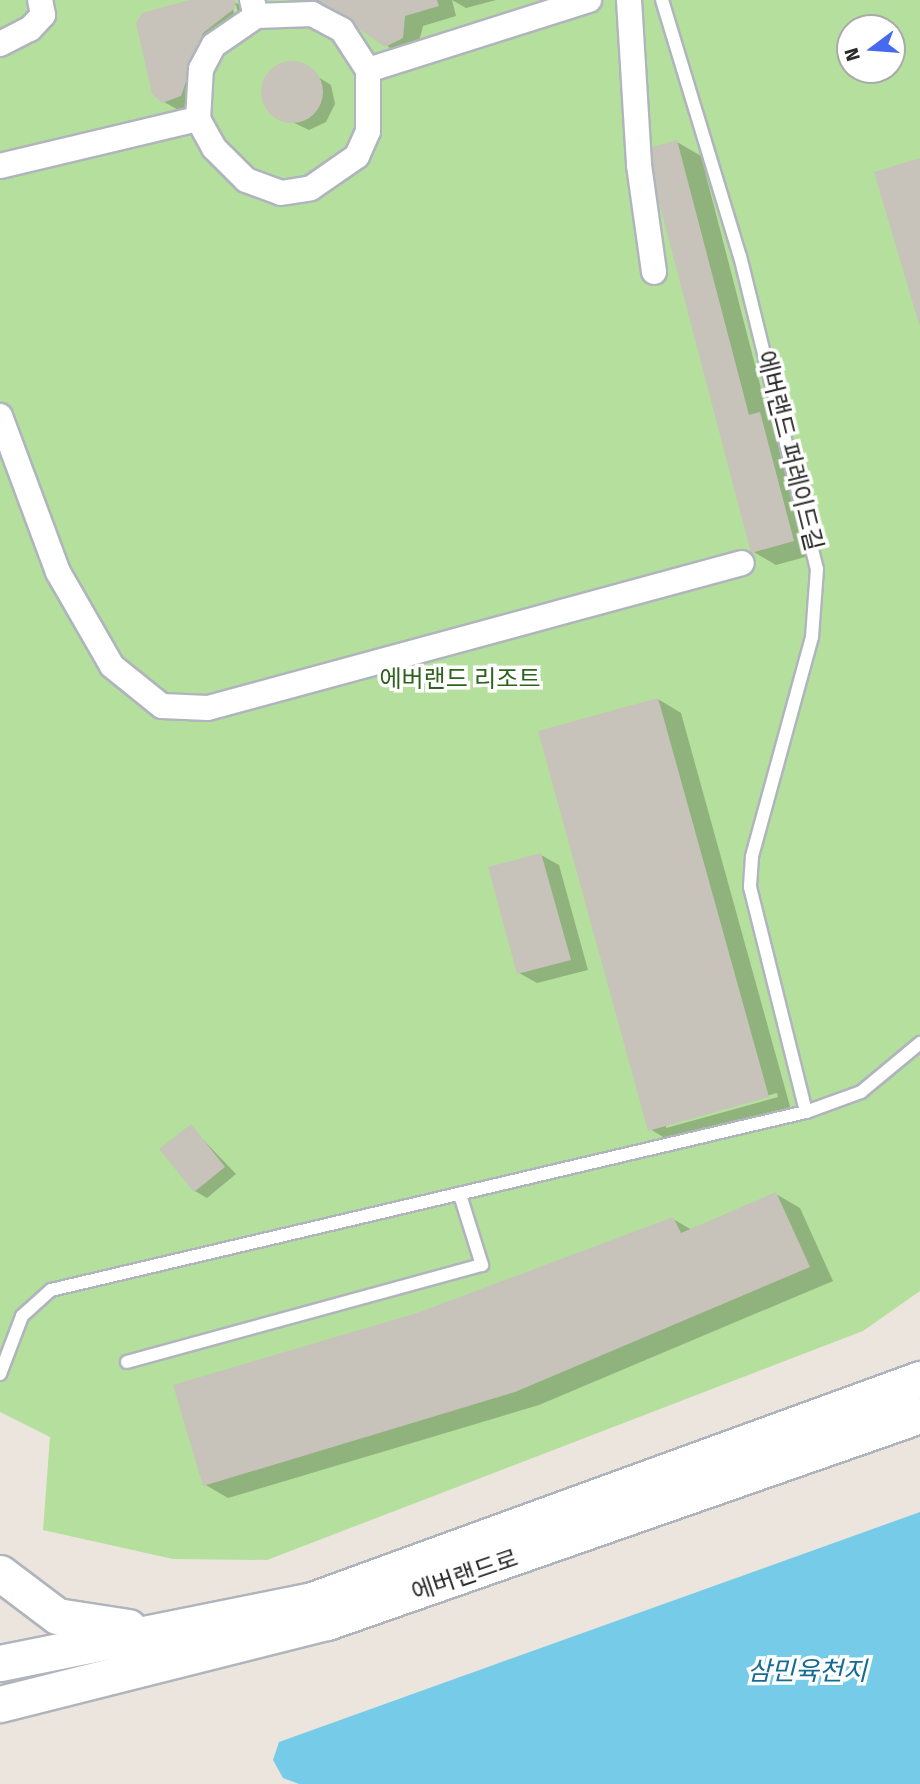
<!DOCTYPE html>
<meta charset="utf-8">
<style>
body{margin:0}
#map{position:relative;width:920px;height:1784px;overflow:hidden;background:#ebe5dd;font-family:"Fira Sans","Noto Sans KR",sans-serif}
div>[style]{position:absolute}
.green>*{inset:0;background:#b5df9c}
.water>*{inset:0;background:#76cce8}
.shadow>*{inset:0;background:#0003}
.building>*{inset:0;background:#c7c3bb}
.round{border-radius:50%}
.roads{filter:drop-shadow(2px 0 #b0b4bd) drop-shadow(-2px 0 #b0b4bd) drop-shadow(0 2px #b0b4bd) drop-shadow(0 -2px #b0b4bd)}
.lane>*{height:12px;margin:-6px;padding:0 6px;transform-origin:6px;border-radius:6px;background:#fff}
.street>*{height:24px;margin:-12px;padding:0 12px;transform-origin:12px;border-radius:12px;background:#fff}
.secondary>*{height:35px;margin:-17.5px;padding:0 17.5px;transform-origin:17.5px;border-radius:17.5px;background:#fff}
span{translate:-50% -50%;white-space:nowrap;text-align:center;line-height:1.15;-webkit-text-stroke:7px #fff;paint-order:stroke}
.street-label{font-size:24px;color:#2a2a2a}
.park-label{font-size:24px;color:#2e631e}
.water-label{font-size:26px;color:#156b93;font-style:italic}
.north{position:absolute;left:836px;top:14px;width:70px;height:70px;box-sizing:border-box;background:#fff;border:2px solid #aaa;border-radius:50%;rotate:254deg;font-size:19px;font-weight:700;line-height:28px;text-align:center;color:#2a2a2a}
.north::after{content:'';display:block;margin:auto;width:24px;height:32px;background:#466aef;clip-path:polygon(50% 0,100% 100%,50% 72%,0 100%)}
</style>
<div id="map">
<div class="green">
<i style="clip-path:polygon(evenodd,0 0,920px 0,920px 1291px,863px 1331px,267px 1560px,173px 1559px,43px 1530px,50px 1437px,0 1412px,0 0,850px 28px,892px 28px,892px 70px,850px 70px,850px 28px)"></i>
</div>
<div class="water">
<i style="clip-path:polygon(920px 1512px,920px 1784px,299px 1784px,283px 1778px,273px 1760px,279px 1742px)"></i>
</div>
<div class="shadow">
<i style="clip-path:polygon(evenodd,205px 0,248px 5px,221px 44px,199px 106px,182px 112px,164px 102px,205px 0,232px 5px,236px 5px,239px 16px,235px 17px,232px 5px)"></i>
<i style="clip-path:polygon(303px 0,496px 0,466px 8px,452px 0,456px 16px,423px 26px,416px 53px,399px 55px,347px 15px)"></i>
<i style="clip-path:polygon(294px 62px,331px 85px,335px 104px,326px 122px,309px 130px,269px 111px,262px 93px,268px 75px)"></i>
<i style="clip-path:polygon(677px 142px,701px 156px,769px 419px,783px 428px,816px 554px,776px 565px,752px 551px)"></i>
<i style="clip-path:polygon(evenodd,658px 699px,681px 713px,791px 1110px,673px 1143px,650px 1129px,658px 699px,777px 1093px,778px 1097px,666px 1128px,666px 1124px,777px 1093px)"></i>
<i style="clip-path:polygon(541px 855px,559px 865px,588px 970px,537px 983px,519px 973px)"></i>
<i style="clip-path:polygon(191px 1127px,236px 1174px,207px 1198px,195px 1191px)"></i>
<i style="clip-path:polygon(776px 1194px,800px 1208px,833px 1281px,539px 1405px,228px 1498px,204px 1484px,417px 1314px,673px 1219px,692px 1230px)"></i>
</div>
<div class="building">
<i style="clip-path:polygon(189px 0,235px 0,235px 8px,203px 33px,181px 96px,162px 103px,152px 94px,136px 23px,142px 13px)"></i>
<i style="clip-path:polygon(318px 0,437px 0,439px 6px,405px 16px,403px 38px,385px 47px)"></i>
<i class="round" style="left:261px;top:61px;width:62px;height:62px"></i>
<i style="clip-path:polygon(677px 140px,749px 415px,760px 412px,794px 541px,751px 553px,645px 149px)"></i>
<i style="clip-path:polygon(920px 158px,920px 324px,919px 324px,874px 172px)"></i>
<i style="clip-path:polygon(658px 698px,769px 1097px,648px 1131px,538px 731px)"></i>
<i style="clip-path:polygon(541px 853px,571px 960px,517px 974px,488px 867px)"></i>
<i style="clip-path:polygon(191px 1124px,225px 1167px,194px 1192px,159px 1149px)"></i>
<i style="clip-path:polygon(776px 1192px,810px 1267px,515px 1392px,203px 1486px,173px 1385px,417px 1313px,673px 1217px,681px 1233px)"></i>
</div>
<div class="roads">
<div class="lane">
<i style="left:662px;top:0;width:268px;rotate:73.1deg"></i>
<i style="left:740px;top:256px;width:322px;rotate:76.2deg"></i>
<i style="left:817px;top:569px;width:68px;rotate:94.2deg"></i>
<i style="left:812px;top:637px;width:228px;rotate:105.3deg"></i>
<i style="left:752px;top:857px;width:30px;rotate:94deg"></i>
<i style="left:750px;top:887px;width:232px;rotate:76deg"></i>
<i style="left:127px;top:1362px;width:368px;rotate:-15.3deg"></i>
<i style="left:482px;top:1265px;width:73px;rotate:-107.4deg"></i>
<i style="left:0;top:1374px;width:62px;rotate:-69.2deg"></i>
<i style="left:22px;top:1316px;width:39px;rotate:-42deg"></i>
<i style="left:51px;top:1290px;width:776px;rotate:-13.27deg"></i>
<i style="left:806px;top:1112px;width:59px;rotate:-20deg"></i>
<i style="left:861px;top:1092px;width:77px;rotate:-39.7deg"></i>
</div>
<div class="street">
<i style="left:629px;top:0;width:165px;rotate:86.5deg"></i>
<i style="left:639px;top:165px;width:108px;rotate:82deg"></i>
<i style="left:256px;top:16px;width:56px;rotate:-2deg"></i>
<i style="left:312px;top:14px;width:34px;rotate:28deg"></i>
<i style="left:342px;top:30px;width:48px;rotate:57deg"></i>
<i style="left:0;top:44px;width:34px;rotate:-27deg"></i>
<i style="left:30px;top:29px;width:19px;rotate:-47deg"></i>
<i style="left:43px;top:15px;width:15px;rotate:-101deg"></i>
<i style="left:198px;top:119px;width:50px;rotate:-86.6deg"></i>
<i style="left:201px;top:69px;width:27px;rotate:-62deg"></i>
<i style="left:214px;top:45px;width:51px;rotate:-34.6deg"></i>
<i style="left:256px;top:16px;width:16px;rotate:-104deg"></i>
<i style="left:0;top:166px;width:204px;rotate:-13.4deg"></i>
<i style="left:198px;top:119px;width:33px;rotate:61deg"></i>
<i style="left:214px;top:148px;width:45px;rotate:45deg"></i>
<i style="left:246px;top:180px;width:37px;rotate:20deg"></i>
<i style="left:281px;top:193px;width:30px;rotate:-9deg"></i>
<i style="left:311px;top:188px;width:56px;rotate:-34.8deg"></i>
<i style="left:357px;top:156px;width:27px;rotate:-66deg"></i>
<i style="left:368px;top:131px;width:61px;rotate:-90deg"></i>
<i style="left:368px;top:70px;width:232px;rotate:-17.6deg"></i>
<i style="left:0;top:416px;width:166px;rotate:69.6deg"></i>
<i style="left:58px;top:572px;width:108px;rotate:60.1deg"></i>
<i style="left:112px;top:666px;width:64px;rotate:38.7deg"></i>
<i style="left:162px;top:706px;width:46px;rotate:2.5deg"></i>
<i style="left:208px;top:708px;width:553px;rotate:-15.19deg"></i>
</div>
<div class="secondary">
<i style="left:0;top:1573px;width:71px;rotate:37deg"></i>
<i style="left:57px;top:1616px;width:72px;rotate:8.8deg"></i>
<i style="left:0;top:1663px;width:318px;rotate:-11.4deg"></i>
<i style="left:312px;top:1600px;width:647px;rotate:-19.98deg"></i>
<i style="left:0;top:1704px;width:337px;rotate:-14.1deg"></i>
<i style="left:327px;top:1622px;width:628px;rotate:-19.24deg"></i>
</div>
</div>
<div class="street-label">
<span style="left:789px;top:451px;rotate:76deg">에버랜드 퍼레이드길</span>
<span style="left:465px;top:1576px;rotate:-19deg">에버랜드로</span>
</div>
<div class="park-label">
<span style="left:460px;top:680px">에버랜드 리조트</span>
</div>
<div class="water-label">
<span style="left:807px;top:1672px">삼민육천지</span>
</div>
<div class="north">N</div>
</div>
